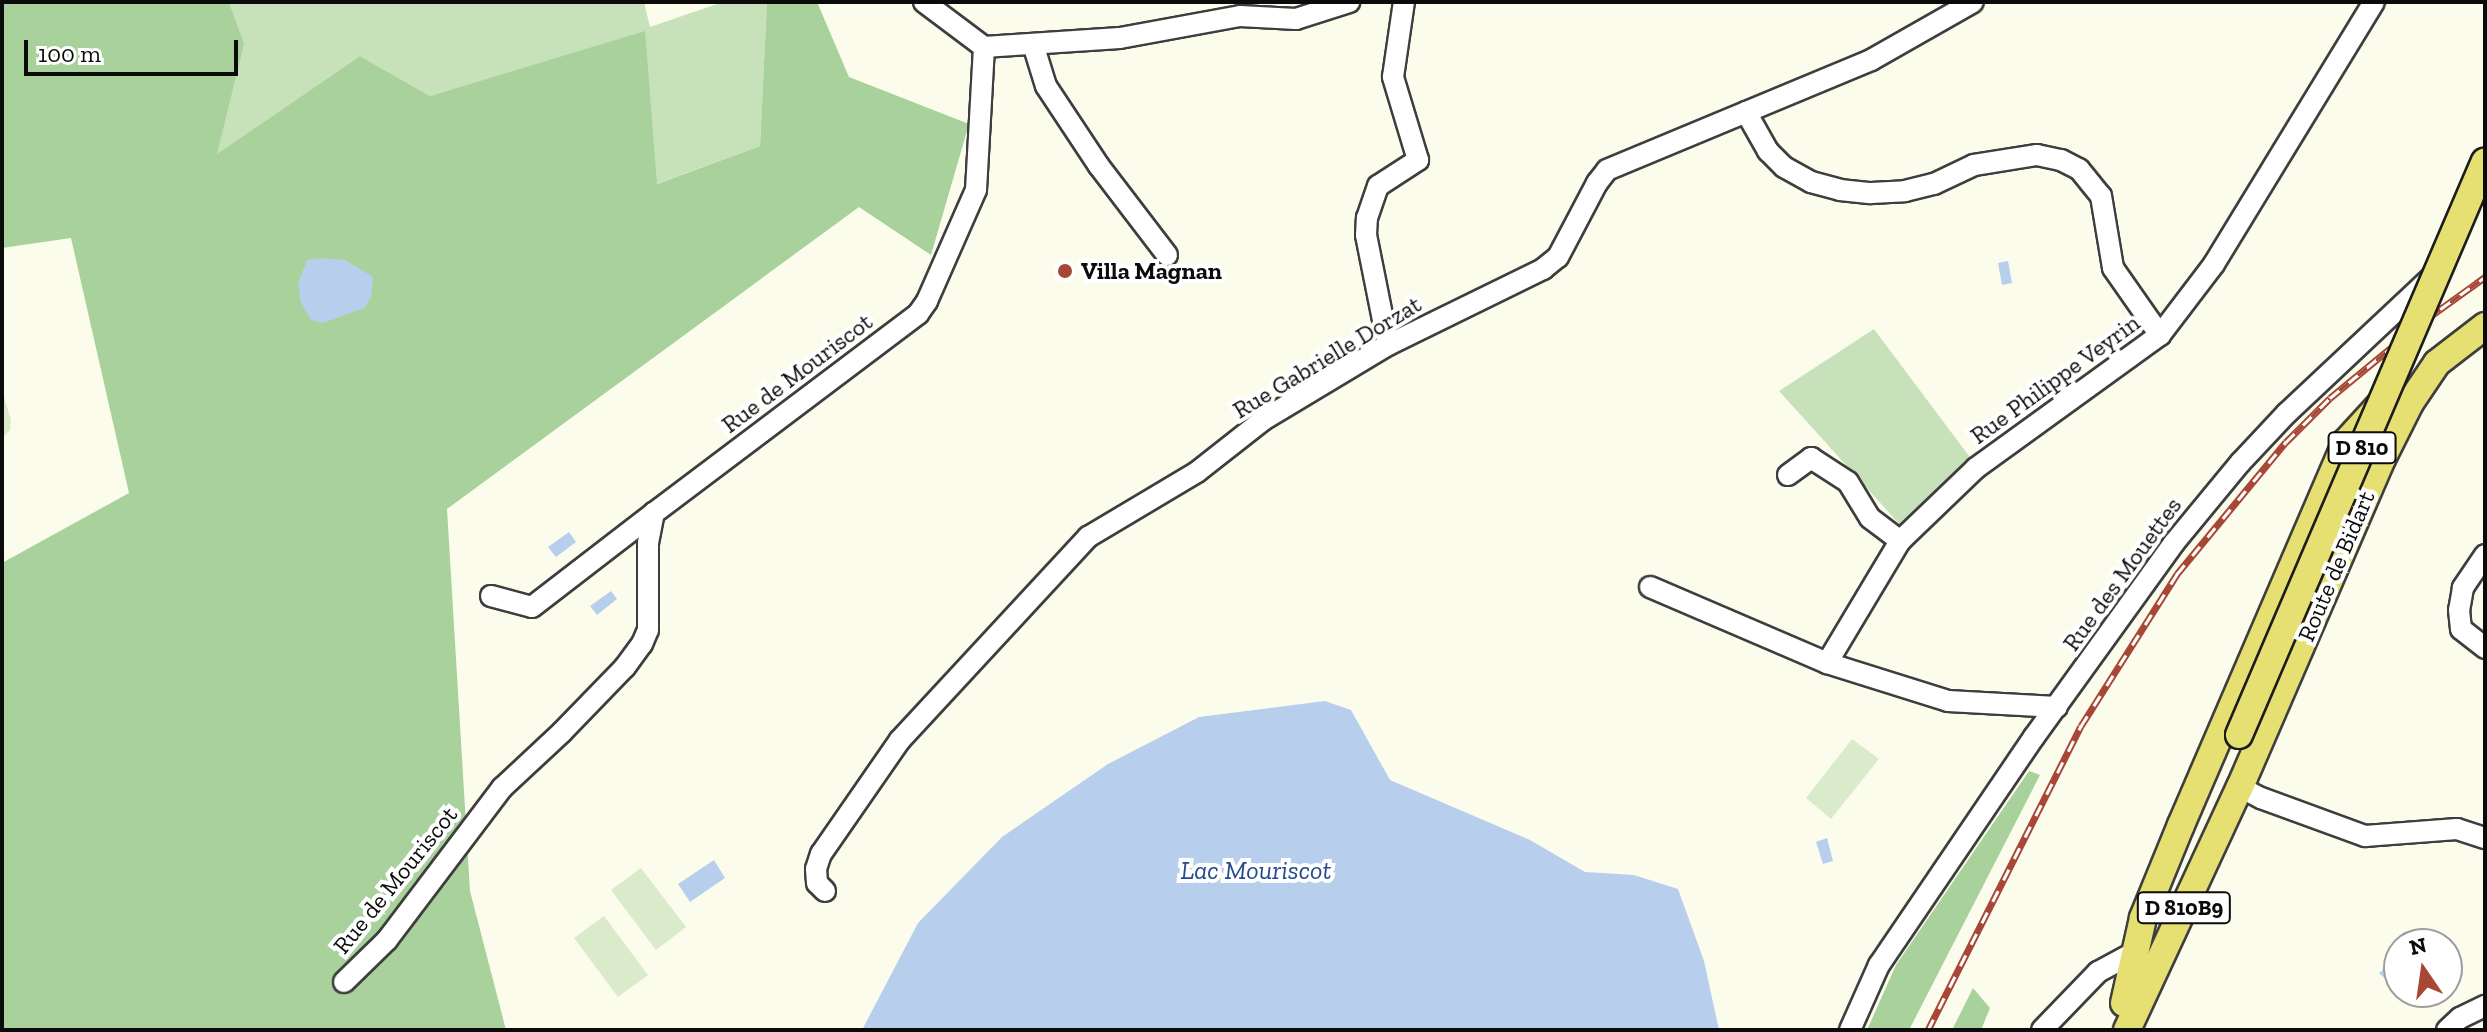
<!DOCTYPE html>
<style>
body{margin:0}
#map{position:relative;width:2487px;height:1032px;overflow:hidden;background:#fcfcec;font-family:"Zilla Slab",serif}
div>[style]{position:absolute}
.green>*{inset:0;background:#c7e2bb}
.forest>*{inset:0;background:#a9d19c}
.pitch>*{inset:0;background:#daebcb}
.water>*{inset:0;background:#b7cfed}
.roads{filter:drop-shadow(2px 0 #3e3e3e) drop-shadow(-2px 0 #3e3e3e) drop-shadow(0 2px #3e3e3e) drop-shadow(0 -2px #3e3e3e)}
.minor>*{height:20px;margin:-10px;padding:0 10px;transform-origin:10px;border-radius:10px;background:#fff}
.major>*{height:26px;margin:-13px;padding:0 13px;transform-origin:13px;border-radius:13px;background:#e6e073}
.rail>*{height:7px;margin-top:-3.5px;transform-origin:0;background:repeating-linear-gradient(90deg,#fff 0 12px,#a84736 0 24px);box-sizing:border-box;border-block:2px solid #a84736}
.bridges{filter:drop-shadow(2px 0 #1c1c1c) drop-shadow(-2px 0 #1c1c1c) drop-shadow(0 2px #1c1c1c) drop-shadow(0 -2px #1c1c1c)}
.major-bridge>*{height:26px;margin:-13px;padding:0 13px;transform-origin:13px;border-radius:13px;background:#e6e073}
.dots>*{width:22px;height:22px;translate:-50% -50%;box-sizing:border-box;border:4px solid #fff;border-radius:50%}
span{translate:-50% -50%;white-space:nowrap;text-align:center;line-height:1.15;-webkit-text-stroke:8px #fff;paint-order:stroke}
.shield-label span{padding:2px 6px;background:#fff;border:2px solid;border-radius:6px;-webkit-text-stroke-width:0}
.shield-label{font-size:22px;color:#0b0b0b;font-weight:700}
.poi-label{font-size:24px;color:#0b0b0b;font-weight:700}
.left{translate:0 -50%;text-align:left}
.street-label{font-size:24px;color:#0b0b0b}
.water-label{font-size:26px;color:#264b8c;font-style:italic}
.frame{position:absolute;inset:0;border:4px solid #0b0b0b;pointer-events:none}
.north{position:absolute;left:2383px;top:928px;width:80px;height:80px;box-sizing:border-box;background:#fff;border:2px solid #9d9d9d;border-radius:50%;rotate:347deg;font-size:22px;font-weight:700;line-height:32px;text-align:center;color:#0b0b0b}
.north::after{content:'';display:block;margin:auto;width:28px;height:36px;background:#a84736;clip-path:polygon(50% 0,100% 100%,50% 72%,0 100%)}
.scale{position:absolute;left:24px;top:40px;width:214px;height:36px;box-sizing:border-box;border:4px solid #0b0b0b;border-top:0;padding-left:10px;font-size:24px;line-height:28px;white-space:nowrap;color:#0b0b0b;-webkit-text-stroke:6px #fff;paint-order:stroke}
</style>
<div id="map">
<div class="green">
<i style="clip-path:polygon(229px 2px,644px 2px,650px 27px,723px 2px,767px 2px,760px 146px,656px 184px,644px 32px,430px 96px,360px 56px,216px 155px,243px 44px)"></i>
<i style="clip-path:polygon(1874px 329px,1972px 460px,1902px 527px,1779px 391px)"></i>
</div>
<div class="forest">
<i style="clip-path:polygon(2px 2px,229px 2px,244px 44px,217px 154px,360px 56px,430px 96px,645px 31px,657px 184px,760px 146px,767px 2px,817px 2px,849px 77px,969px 124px,931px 255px,859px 207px,447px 509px,470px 891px,506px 1030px,2px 1030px,2px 563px,129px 493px,71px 238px,2px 248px)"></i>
<i style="clip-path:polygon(2029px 771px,2040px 775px,1909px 1030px,1867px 1030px,1896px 965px)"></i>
<i style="clip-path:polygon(1973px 988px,1990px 1008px,1981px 1030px,1952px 1030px)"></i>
</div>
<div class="pitch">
<i style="clip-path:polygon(2px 390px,11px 420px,10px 430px,2px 438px)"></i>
<i style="clip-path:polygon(1852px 739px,1879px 759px,1831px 819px,1806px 798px)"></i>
<i style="clip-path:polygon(641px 868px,686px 927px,656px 950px,611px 890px)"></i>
<i style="clip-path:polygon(604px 916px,648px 975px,618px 997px,574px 938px)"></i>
</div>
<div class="water">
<i style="clip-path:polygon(320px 258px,345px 260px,373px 277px,371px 298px,364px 308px,323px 323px,311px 320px,301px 303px,298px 284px,307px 260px)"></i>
<i style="clip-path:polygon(2008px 261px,2012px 283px,2002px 285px,1998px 263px)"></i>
<i style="clip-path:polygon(569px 532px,576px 542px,556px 557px,548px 547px)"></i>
<i style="clip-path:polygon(611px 591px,617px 599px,597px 615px,590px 606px)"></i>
<i style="clip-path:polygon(1325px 701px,1351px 710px,1390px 780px,1530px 840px,1585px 872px,1634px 875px,1678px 889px,1704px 961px,1719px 1030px,862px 1030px,918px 923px,1002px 837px,1108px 764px,1199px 717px)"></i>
<i style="clip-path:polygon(1827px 838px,1833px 861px,1823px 864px,1816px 842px)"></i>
<i style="clip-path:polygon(714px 860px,725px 878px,690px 902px,678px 884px)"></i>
<i style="clip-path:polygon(2399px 957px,2399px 975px,2392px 985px,2379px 973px)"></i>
</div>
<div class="roads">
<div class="minor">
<i style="left:924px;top:2px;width:75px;rotate:36.9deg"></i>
<i style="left:1033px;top:44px;width:44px;rotate:72.8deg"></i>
<i style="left:1046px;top:86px;width:96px;rotate:56.5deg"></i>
<i style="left:1099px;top:166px;width:112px;rotate:52.6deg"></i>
<i style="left:1746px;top:112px;width:45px;rotate:60.6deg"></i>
<i style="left:1768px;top:151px;width:23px;rotate:45deg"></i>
<i style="left:1784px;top:167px;width:31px;rotate:29deg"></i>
<i style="left:1811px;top:182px;width:30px;rotate:15deg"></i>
<i style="left:1840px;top:190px;width:31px;rotate:6deg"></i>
<i style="left:1871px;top:193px;width:34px;rotate:-3deg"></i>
<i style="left:1905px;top:191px;width:30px;rotate:-14deg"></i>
<i style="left:1934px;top:184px;width:44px;rotate:-25.4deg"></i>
<i style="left:1974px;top:165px;width:64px;rotate:-9deg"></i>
<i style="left:2037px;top:155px;width:25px;rotate:12deg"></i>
<i style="left:2061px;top:160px;width:20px;rotate:27deg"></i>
<i style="left:2079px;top:169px;width:35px;rotate:51deg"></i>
<i style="left:2101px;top:196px;width:73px;rotate:80.5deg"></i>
<i style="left:2113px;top:268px;width:82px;rotate:55deg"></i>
<i style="left:1388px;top:345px;width:112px;rotate:-101.3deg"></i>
<i style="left:1366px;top:235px;width:17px;rotate:-87deg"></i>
<i style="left:1367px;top:218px;width:34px;rotate:-71deg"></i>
<i style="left:1378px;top:186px;width:48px;rotate:-33deg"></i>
<i style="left:1418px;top:160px;width:87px;rotate:-106.8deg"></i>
<i style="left:1393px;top:77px;width:76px;rotate:-81.7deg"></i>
<i style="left:1788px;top:475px;width:29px;rotate:-36deg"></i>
<i style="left:1811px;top:458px;width:44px;rotate:33deg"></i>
<i style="left:1848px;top:482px;width:42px;rotate:58.6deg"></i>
<i style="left:1870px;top:518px;width:38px;rotate:37deg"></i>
<i style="left:2485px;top:555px;width:40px;rotate:124deg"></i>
<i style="left:2463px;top:588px;width:22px;rotate:100deg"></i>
<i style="left:2459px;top:610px;width:19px;rotate:84deg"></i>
<i style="left:2461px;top:629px;width:31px;rotate:38deg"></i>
<i style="left:1650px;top:587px;width:193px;rotate:23.2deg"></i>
<i style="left:1827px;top:663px;width:127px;rotate:17.4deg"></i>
<i style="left:1948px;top:701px;width:109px;rotate:3.2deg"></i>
<i style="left:491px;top:596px;width:42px;rotate:15deg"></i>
<i style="left:532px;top:607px;width:154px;rotate:-37.6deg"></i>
<i style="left:1827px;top:663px;width:142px;rotate:-59.1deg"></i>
<i style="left:1900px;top:541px;width:105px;rotate:-43.8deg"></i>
<i style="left:1976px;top:468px;width:227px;rotate:-35.9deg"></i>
<i style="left:2160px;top:335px;width:89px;rotate:-52.7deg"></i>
<i style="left:2214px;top:264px;width:307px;rotate:-58.6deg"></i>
<i style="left:2240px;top:787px;width:24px;rotate:28deg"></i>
<i style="left:2261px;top:798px;width:111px;rotate:20.1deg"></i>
<i style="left:2365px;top:836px;width:92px;rotate:-4.4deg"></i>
<i style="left:2457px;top:829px;width:29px;rotate:18deg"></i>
<i style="left:825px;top:891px;width:11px;rotate:-135deg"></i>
<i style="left:817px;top:883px;width:14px;rotate:-94deg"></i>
<i style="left:816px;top:869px;width:16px;rotate:-72deg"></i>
<i style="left:821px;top:854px;width:139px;rotate:-55.3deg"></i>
<i style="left:900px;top:740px;width:277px;rotate:-47.2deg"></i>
<i style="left:1088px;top:537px;width:127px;rotate:-30.8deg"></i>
<i style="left:1197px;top:472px;width:84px;rotate:-38.2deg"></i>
<i style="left:1263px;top:420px;width:146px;rotate:-31deg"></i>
<i style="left:1388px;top:345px;width:173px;rotate:-26.1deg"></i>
<i style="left:1543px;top:269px;width:19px;rotate:-39deg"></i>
<i style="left:1558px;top:257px;width:84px;rotate:-62.2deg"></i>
<i style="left:1597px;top:183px;width:16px;rotate:-52deg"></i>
<i style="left:1607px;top:170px;width:286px;rotate:-22.6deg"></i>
<i style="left:1871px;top:60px;width:117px;rotate:-29.6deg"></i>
<i style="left:344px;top:982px;width:60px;rotate:-44.3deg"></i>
<i style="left:387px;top:940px;width:191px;rotate:-52.9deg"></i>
<i style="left:502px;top:788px;width:82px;rotate:-43deg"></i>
<i style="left:562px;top:732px;width:91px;rotate:-45.9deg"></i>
<i style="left:625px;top:667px;width:29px;rotate:-54deg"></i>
<i style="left:642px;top:644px;width:15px;rotate:-67deg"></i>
<i style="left:648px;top:630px;width:87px;rotate:-90deg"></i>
<i style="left:648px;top:543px;width:31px;rotate:-79deg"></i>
<i style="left:654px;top:513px;width:331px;rotate:-37deg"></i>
<i style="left:918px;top:314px;width:16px;rotate:-55deg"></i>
<i style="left:927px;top:301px;width:121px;rotate:-66.2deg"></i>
<i style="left:976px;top:190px;width:143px;rotate:-86.8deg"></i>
<i style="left:984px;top:47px;width:136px;rotate:-3.8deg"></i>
<i style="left:1120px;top:38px;width:122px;rotate:-10.4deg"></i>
<i style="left:1240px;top:16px;width:56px;rotate:3.1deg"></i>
<i style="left:1296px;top:19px;width:56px;rotate:-17.8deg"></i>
<i style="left:1850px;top:1030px;width:71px;rotate:-66deg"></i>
<i style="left:1879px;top:965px;width:276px;rotate:-55.8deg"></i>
<i style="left:2034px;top:737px;width:239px;rotate:-54.2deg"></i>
<i style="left:2174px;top:543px;width:104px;rotate:-50.5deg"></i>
<i style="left:2240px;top:463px;width:69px;rotate:-46.8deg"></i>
<i style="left:2287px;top:413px;width:197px;rotate:-43.2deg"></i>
<i style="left:2042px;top:1030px;width:81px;rotate:-46deg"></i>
<i style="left:2098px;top:972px;width:44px;rotate:-28.3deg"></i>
<i style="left:2447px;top:1030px;width:18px;rotate:-43deg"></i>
<i style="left:2460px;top:1018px;width:28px;rotate:-26deg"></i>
</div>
<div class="major">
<i style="left:2124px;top:1003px;width:87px;rotate:-77.4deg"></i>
<i style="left:2143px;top:918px;width:100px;rotate:-67.8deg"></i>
<i style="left:2181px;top:825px;width:417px;rotate:-66.7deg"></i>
<i style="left:2346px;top:442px;width:47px;rotate:-47.6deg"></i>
<i style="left:2127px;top:1030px;width:268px;rotate:-65.1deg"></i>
<i style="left:2240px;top:787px;width:357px;rotate:-66.6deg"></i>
<i style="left:2382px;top:459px;width:63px;rotate:-63.4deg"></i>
<i style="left:2410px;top:403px;width:48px;rotate:-56deg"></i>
<i style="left:2437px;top:363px;width:61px;rotate:-37.6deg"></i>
</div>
</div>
<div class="rail">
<i style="left:1928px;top:1030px;width:340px;rotate:-63.3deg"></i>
<i style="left:2081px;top:726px;width:180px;rotate:-57.7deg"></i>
<i style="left:2177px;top:574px;width:171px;rotate:-50.5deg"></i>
<i style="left:2286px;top:442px;width:62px;rotate:-45deg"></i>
<i style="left:2330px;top:398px;width:118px;rotate:-39.5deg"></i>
<i style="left:2421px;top:323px;width:79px;rotate:-35.7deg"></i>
</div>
<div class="bridges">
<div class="major-bridge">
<i style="left:2239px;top:735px;width:624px;rotate:-66.8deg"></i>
</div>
</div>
<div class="dots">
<i style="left:1065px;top:271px;background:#a84736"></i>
</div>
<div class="shield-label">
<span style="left:2362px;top:448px">D 810</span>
<span style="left:2184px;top:908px">D 810B9</span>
</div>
<div class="poi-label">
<span class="left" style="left:1081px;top:271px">Villa Magnan</span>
</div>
<div class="street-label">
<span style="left:1327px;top:357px;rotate:-31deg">Rue Gabrielle Dorzat</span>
<span style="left:797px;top:373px;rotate:-37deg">Rue de Mouriscot</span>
<span style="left:2055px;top:379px;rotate:-36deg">Rue Philippe Veyrin</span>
<span style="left:2336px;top:566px;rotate:-67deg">Route de Bidart</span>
<span style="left:2122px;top:574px;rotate:-54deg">Rue des Mouettes</span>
<span style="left:395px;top:880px;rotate:-51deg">Rue de Mouriscot</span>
</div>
<div class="water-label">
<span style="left:1256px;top:871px">Lac Mouriscot</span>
</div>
<div class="frame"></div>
<div class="north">N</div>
<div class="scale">100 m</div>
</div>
